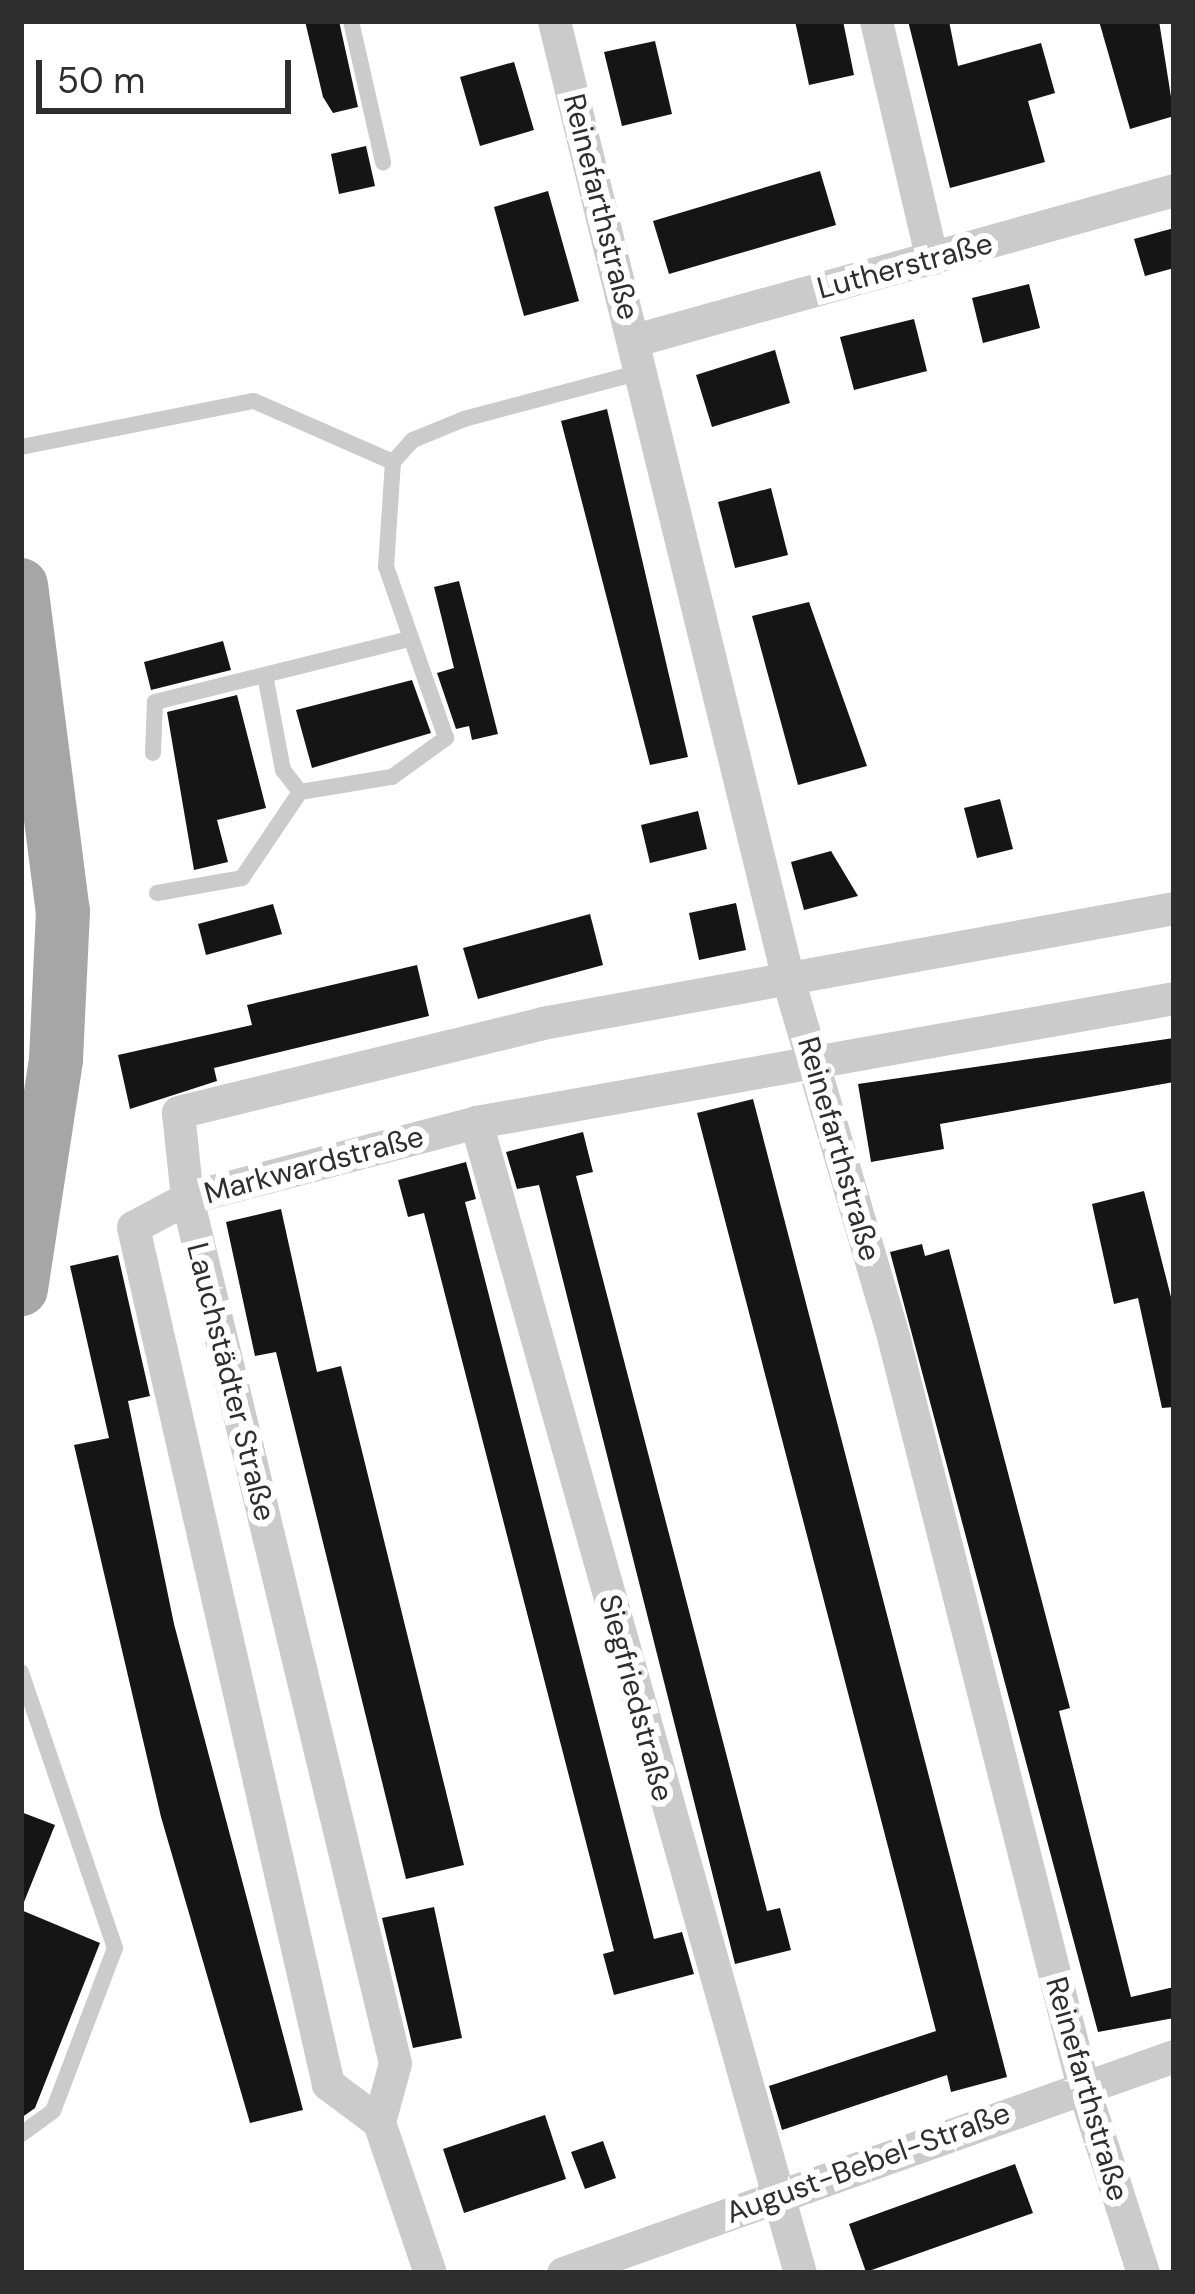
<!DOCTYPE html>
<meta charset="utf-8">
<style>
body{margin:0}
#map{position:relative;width:1195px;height:2294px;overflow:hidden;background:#fff;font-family:"DM Sans",sans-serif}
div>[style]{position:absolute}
.building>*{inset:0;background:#151515}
.service>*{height:16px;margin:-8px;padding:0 8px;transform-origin:8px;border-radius:8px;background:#cbcbcb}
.minor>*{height:33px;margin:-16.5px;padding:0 16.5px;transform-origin:16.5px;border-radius:16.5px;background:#cbcbcb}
.primary>*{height:54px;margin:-27px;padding:0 27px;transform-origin:27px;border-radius:27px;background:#a6a6a6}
span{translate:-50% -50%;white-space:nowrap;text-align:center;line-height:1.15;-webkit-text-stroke:12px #fff;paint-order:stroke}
.street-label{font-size:30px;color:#2e2e2e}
.frame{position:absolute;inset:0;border:24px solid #2e2e2e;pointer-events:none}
.scale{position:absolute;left:36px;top:60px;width:255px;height:54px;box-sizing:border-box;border:6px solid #2e2e2e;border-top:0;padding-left:15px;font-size:36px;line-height:42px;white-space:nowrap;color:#2e2e2e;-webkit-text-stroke:9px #fff;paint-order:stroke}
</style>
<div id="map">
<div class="building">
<i style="clip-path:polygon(305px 21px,339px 21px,358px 107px,333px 113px,323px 97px)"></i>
<i style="clip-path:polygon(795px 21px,843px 21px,854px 75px,809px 85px)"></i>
<i style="clip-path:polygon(908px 21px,949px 21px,958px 66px,1041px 43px,1055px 93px,1028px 101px,1045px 162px,950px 188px)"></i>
<i style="clip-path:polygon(1099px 21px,1159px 21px,1174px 116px,1130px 129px)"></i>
<i style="clip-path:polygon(655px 41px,672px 114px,622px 126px,604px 52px)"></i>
<i style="clip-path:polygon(514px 62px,534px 130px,480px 146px,460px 77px)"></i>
<i style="clip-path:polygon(366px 146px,375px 186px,339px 194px,331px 154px)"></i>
<i style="clip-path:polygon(820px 171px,836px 225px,669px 274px,653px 221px)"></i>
<i style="clip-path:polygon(548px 191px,579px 301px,524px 316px,494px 207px)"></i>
<i style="clip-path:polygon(1174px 228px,1174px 268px,1145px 276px,1134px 239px)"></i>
<i style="clip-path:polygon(1029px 284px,1040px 328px,983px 343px,972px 298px)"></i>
<i style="clip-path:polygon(914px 319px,927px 371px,854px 390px,840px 337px)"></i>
<i style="clip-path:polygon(775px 350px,790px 403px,712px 427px,696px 375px)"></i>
<i style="clip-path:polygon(607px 409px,688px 757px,650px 765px,561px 421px)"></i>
<i style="clip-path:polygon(771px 488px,788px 555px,735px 568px,718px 502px)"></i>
<i style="clip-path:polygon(459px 581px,498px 734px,472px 740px,469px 726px,456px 729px,437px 673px,454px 668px,434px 587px)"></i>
<i style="clip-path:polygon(809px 602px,867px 766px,798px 785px,752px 616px)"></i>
<i style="clip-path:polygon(223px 641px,231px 670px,151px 690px,144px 662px)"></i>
<i style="clip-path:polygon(412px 680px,431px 733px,312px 768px,296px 710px)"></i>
<i style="clip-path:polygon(237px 695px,266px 808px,217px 820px,228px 862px,194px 870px,167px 712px)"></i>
<i style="clip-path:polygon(1000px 799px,1013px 849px,977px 858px,964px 808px)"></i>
<i style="clip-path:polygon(698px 811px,707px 849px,650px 863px,641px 825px)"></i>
<i style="clip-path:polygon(831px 851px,858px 896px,804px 910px,791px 862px)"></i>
<i style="clip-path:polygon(736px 903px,746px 950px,699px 960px,689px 913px)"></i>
<i style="clip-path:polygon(273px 904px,282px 934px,206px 955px,198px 924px)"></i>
<i style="clip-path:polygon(590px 914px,603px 965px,478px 999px,463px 948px)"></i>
<i style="clip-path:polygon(417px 965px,429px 1016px,214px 1068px,217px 1081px,130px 1109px,118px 1055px,252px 1025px,247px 1005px)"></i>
<i style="clip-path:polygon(1174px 1038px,1174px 1082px,940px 1124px,944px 1149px,871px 1162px,858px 1084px)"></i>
<i style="clip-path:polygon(753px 1099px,1007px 2077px,951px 2092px,947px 2075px,782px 2130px,769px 2086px,936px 2031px,697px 1113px)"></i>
<i style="clip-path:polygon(583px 1132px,593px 1172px,576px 1176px,767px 1911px,780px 1908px,791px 1950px,735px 1964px,539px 1185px,517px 1189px,506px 1152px)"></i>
<i style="clip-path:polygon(466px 1162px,476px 1199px,465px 1202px,654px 1939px,682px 1932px,694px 1974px,614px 1995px,603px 1954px,614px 1951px,424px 1213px,408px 1217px,398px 1180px)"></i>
<i style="clip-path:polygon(1144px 1191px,1174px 1309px,1174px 1407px,1162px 1408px,1138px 1298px,1114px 1304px,1092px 1204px)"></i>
<i style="clip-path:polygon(281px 1209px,317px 1372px,341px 1366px,464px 1865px,406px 1879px,276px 1352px,255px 1356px,226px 1222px)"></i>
<i style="clip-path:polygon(922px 1244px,925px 1256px,949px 1249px,1070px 1708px,1059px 1711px,1131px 1997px,1174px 1987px,1174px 2018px,1098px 2032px,890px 1252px)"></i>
<i style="clip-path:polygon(118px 1255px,150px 1396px,128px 1401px,174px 1624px,303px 2110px,250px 2123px,161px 1817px,74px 1445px,109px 1438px,70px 1266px)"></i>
<i style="clip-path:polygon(21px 1812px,55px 1825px,22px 1907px,21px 1906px)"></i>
<i style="clip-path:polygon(434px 1907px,462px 2038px,413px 2048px,382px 1918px)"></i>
<i style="clip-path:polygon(21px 1910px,100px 1943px,35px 2108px,21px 2118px)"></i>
<i style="clip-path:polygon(545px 2115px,566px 2179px,464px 2213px,443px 2149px)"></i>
<i style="clip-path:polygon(603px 2141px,616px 2178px,585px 2189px,571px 2152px)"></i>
<i style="clip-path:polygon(1015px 2164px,1033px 2213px,866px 2272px,849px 2224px)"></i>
</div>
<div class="service">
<i style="left:351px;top:21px;width:145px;rotate:77.2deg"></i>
<i style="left:21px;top:447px;width:237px;rotate:-11.2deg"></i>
<i style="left:254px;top:401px;width:152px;rotate:23.7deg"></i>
<i style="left:393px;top:462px;width:30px;rotate:-48deg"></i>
<i style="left:413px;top:440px;width:55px;rotate:-22.4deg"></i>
<i style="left:464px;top:419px;width:183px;rotate:-14.9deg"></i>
<i style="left:265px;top:675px;width:97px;rotate:79.3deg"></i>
<i style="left:283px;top:770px;width:28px;rotate:52deg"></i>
<i style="left:153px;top:753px;width:51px;rotate:-87.8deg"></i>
<i style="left:155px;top:702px;width:263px;rotate:-13.9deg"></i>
<i style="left:157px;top:893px;width:86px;rotate:-10deg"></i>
<i style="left:242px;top:878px;width:104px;rotate:-56deg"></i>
<i style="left:300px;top:792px;width:93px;rotate:-9.3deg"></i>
<i style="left:392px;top:777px;width:67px;rotate:-35.8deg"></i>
<i style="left:446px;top:738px;width:181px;rotate:-109.3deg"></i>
<i style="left:386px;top:567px;width:105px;rotate:-86.2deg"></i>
<i style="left:21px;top:1672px;width:292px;rotate:71.2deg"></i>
<i style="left:115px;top:1948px;width:174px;rotate:110.8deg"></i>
<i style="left:53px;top:2111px;width:39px;rotate:144deg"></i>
</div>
<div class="minor">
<i style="left:554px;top:21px;width:986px;rotate:76.27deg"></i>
<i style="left:788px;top:979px;width:376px;rotate:73.6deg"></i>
<i style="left:894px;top:1340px;width:771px;rotate:75.8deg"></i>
<i style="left:1083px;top:2087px;width:195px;rotate:72.1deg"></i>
<i style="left:876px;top:21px;width:244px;rotate:76.8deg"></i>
<i style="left:635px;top:340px;width:559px;rotate:-15.55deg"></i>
<i style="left:476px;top:1122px;width:1196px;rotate:74.28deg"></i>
<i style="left:379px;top:2122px;width:64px;rotate:-143.3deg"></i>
<i style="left:328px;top:2084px;width:879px;rotate:-102.82deg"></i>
<i style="left:133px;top:1227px;width:61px;rotate:-28.2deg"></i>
<i style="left:187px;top:1198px;width:299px;rotate:-14.7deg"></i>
<i style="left:476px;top:1122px;width:709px;rotate:-10.07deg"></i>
<i style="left:430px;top:2273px;width:159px;rotate:-108.7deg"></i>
<i style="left:379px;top:2122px;width:61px;rotate:-74.8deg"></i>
<i style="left:395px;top:2063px;width:890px;rotate:-103.52deg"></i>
<i style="left:187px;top:1198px;width:86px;rotate:-96deg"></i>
<i style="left:178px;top:1112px;width:375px;rotate:-13.7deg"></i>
<i style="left:542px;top:1023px;width:642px;rotate:-10.31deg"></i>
<i style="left:563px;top:2273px;width:648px;rotate:-19.55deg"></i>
</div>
<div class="primary">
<i style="left:21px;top:585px;width:329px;rotate:82.7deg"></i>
<i style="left:63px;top:911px;width:149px;rotate:92.7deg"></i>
<i style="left:56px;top:1060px;width:232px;rotate:98.7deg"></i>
</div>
<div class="street-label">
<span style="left:601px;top:207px;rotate:76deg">Reinefarthstraße</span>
<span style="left:905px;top:266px;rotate:-15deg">Lutherstraße</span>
<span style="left:839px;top:1149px;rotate:74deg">Reinefarthstraße</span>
<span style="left:314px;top:1165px;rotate:-15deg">Markwardstraße</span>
<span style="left:231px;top:1382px;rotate:76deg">Lauchstädter Straße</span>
<span style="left:636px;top:1698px;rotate:75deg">Siegfriedstraße</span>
<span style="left:1087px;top:2089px;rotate:74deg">Reinefarthstraße</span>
<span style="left:868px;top:2163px;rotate:-20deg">August-Bebel-Straße</span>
</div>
<div class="frame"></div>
<div class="scale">50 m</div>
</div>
